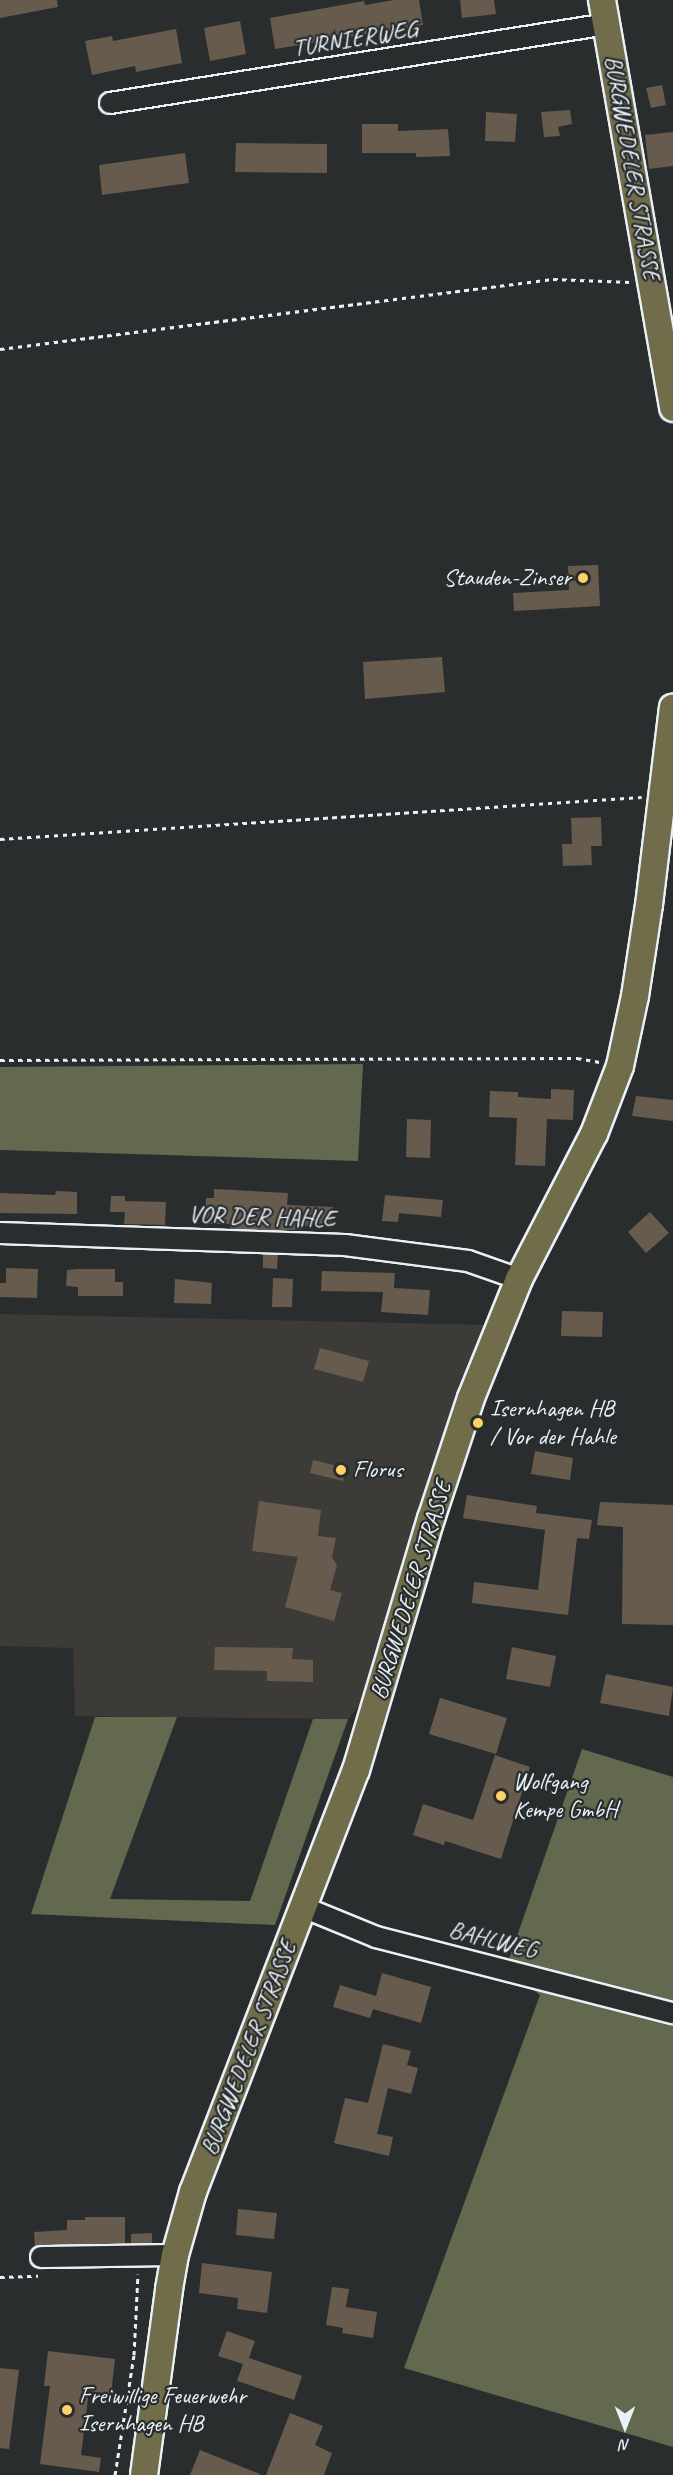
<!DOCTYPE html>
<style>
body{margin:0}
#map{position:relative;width:673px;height:2475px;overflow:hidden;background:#2a2d2e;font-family:Caveat,sans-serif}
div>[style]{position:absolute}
.built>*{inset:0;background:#3c3b38}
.green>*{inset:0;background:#62694f}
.building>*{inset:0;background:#675b4e}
.path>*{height:3px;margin-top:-1.5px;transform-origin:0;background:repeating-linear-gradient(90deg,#e8f1f8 0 4.5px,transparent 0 9px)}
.roads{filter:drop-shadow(2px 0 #e8f1f8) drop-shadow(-2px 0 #e8f1f8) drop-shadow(0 2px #e8f1f8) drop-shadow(0 -2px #e8f1f8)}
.minor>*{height:20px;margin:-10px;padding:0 10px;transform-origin:10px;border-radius:10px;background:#2a2d2e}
.major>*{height:26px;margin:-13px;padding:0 13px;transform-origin:13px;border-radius:13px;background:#716d4b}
.dots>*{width:16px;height:16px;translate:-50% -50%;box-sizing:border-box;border:3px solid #2a2d2e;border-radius:50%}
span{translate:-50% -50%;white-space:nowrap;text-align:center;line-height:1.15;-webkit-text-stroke:4.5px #2a2d2e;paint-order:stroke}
.street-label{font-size:24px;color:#e8f1f8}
.poi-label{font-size:24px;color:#e8f1f8}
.right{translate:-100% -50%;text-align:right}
.left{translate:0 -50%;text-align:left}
.north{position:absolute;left:595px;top:2397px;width:60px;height:60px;-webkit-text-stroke:4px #2a2d2e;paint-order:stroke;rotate:180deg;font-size:16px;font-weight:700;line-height:24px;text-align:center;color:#e8f1f8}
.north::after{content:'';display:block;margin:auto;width:21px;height:27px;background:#e8f1f8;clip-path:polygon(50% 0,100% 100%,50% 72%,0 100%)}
</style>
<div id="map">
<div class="built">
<i style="clip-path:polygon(0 1314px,490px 1325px,369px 1695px,348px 1719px,75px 1716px,73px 1648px,0 1646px)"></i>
</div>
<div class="green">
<i style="clip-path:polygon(363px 1064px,358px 1161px,0 1150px,0 1067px)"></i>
<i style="clip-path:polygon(95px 1717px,177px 1717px,110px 1899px,250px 1901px,313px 1719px,348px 1719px,275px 1925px,31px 1914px)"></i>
<i style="clip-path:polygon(582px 1749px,673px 1777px,673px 2447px,404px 2368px,540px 1995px,506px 1968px)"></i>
</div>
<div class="building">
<i style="clip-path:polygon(0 0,57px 0,58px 7px,0 18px)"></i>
<i style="clip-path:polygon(394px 0,419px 0,423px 25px,275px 49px,270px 18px,364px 1px,365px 5px)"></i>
<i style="clip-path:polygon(460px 0,494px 0,496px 14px,462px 18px)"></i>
<i style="clip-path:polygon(240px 21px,246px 54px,210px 61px,204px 28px)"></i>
<i style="clip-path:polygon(176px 29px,182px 63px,136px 72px,135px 66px,92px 75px,85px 41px,112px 36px,113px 41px)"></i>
<i style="clip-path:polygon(662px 85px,666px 105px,651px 108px,646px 88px)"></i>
<i style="clip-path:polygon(570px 110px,572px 124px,558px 127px,560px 136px,544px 137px,541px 112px)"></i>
<i style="clip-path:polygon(486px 112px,517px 114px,515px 142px,485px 141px)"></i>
<i style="clip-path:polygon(362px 124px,398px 124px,398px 131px,448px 129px,450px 156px,416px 157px,416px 153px,362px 153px)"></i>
<i style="clip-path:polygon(673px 132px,673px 166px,649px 169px,645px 135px)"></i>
<i style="clip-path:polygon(236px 143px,327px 144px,327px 173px,235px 172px)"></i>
<i style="clip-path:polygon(185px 153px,189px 183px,102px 195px,99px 165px)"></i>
<i style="clip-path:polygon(598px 565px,600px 606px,514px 611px,513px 593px,569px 590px,568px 566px)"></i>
<i style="clip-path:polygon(442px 657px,445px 692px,365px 699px,363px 662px)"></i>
<i style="clip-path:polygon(601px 817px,602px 846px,591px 846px,592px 865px,563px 866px,562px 844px,572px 844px,571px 818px)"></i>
<i style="clip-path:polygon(551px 1089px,574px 1090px,573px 1120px,547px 1119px,545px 1166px,515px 1165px,517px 1118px,489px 1117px,490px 1091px,518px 1092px,518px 1097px,551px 1099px)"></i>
<i style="clip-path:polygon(636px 1096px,673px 1100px,673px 1121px,632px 1116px)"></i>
<i style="clip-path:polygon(407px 1119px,431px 1120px,430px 1158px,406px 1157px)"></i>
<i style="clip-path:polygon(214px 1189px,288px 1193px,287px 1205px,333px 1207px,332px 1226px,303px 1226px,303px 1229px,278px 1231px,230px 1229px,230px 1224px,205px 1224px,206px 1198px,214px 1198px)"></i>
<i style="clip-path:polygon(56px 1191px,77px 1192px,77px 1214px,0 1213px,0 1193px,55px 1195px)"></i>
<i style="clip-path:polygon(385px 1195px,443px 1200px,441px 1217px,399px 1213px,398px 1222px,382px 1221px)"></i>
<i style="clip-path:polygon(111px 1196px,125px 1196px,125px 1201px,166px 1202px,165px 1225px,124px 1224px,125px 1212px,110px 1212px)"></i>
<i style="clip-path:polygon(650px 1212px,669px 1233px,646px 1253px,628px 1232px)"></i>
<i style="clip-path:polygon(263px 1254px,278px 1255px,277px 1269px,263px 1268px)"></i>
<i style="clip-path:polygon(6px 1268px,38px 1269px,37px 1298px,0 1297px,0 1283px,6px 1283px)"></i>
<i style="clip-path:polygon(78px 1269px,115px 1269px,115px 1282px,123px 1282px,123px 1296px,78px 1296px,78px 1287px,66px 1286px,67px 1270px)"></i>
<i style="clip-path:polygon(322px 1271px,395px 1273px,394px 1288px,430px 1290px,428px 1315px,381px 1312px,383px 1292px,321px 1291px)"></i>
<i style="clip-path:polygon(273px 1278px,293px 1279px,292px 1307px,272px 1307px)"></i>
<i style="clip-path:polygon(175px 1279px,212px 1283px,211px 1304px,174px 1303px)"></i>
<i style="clip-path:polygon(562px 1311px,603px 1312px,602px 1337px,561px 1336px)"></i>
<i style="clip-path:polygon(320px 1348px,369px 1361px,363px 1382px,314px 1369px)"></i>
<i style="clip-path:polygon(535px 1451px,573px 1458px,570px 1480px,531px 1474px)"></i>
<i style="clip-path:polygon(313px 1460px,346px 1468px,343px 1481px,310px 1473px)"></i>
<i style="clip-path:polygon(467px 1495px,537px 1506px,536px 1513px,592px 1520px,589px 1539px,577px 1538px,568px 1615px,472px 1603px,474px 1582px,538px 1590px,545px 1530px,463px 1518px)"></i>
<i style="clip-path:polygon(259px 1501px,321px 1510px,318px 1536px,336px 1538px,332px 1557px,337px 1565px,330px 1590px,342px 1593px,334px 1621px,285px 1607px,298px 1557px,252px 1551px)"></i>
<i style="clip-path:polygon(600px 1502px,673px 1505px,673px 1625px,622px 1624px,623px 1527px,597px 1525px)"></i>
<i style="clip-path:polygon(215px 1647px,293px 1648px,292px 1659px,313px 1660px,313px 1682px,267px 1681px,267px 1671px,214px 1670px)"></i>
<i style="clip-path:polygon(512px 1647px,556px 1656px,550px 1687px,506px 1679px)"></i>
<i style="clip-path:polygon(606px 1674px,673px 1687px,669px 1716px,600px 1703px)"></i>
<i style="clip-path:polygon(440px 1698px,507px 1718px,496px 1754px,429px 1734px)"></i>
<i style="clip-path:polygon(495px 1755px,530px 1767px,501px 1859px,445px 1841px,444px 1845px,413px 1835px,423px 1804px,473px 1820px)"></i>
<i style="clip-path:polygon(382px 1973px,431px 1987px,421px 2023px,373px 2009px,370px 2018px,333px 2007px,340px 1985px,376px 1996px)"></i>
<i style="clip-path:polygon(383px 2044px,411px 2051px,407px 2065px,418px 2068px,411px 2094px,388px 2088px,377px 2134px,393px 2137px,389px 2156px,334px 2143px,345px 2098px,368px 2103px)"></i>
<i style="clip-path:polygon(238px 2209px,277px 2213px,274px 2239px,236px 2235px)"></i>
<i style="clip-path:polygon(85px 2217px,125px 2217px,125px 2244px,35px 2247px,34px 2232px,67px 2230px,67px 2220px,85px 2220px)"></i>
<i style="clip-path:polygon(152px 2233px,152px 2243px,131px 2244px,131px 2234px)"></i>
<i style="clip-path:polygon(202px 2263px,272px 2272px,267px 2313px,237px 2309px,238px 2298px,199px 2293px)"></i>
<i style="clip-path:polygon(332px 2287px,349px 2289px,346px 2307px,377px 2312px,373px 2338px,342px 2333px,343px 2328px,326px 2325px)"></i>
<i style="clip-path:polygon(227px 2331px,255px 2341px,249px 2358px,302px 2376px,294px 2400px,237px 2381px,243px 2364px,218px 2356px)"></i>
<i style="clip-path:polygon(48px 2351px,115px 2359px,111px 2394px,89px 2391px,81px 2455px,101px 2458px,99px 2472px,40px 2464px,50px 2386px,44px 2386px)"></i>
<i style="clip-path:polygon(0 2368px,19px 2370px,9px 2449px,0 2448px)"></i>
<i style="clip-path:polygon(290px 2413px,323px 2426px,315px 2445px,332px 2453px,324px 2475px,266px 2475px)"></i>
<i style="clip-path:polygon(200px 2450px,260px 2474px,260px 2475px,190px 2475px)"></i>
</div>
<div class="path">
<i style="left:0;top:349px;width:557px;rotate:-7.21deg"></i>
<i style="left:553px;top:279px;width:77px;rotate:2.2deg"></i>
<i style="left:0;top:839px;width:643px;rotate:-3.74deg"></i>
<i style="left:0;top:1060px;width:577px;rotate:-0.2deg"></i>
<i style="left:577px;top:1058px;width:23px;rotate:10deg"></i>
<i style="left:0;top:2277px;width:38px;rotate:-2deg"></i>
<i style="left:115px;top:2475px;width:121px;rotate:-81deg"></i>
<i style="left:134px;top:2355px;width:81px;rotate:-87.2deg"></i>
</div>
<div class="roads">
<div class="minor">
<i style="left:110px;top:103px;width:503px;rotate:-9.03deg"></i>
<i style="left:0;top:1233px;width:345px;rotate:2deg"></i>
<i style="left:345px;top:1245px;width:124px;rotate:7.4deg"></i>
<i style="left:468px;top:1261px;width:54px;rotate:19.4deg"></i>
<i style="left:303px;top:1907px;width:79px;rotate:22.3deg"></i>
<i style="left:376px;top:1937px;width:307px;rotate:14.4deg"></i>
<i style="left:41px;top:2257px;width:134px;rotate:-0.9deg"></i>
</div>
<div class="major">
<i style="left:602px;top:0;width:414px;rotate:80.1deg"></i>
<i style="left:144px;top:2475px;width:188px;rotate:-82.3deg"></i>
<i style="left:169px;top:2289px;width:35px;rotate:-80deg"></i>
<i style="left:175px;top:2255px;width:66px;rotate:-74.1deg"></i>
<i style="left:193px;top:2192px;width:452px;rotate:-68.9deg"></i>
<i style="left:356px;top:1770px;width:262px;rotate:-73.4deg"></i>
<i style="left:431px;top:1519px;width:127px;rotate:-71.7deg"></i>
<i style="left:471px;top:1398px;width:128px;rotate:-68deg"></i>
<i style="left:519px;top:1279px;width:163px;rotate:-62.7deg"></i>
<i style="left:594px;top:1134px;width:73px;rotate:-69.1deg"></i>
<i style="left:620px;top:1066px;width:72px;rotate:-77.9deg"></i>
<i style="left:635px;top:996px;width:92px;rotate:-81.3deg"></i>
<i style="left:649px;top:905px;width:199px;rotate:-83.1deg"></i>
</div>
</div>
<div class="dots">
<i style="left:583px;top:578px;background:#ffd166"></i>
<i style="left:478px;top:1423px;background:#ffd166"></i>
<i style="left:341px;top:1470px;background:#ffd166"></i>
<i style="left:501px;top:1796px;background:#ffd166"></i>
<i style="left:67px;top:2410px;background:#ffd166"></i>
</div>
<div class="street-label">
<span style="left:355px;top:39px;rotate:-9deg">TURNIERWEG</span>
<span style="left:632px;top:168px;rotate:80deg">BURGWEDELER STRASSE</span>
<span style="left:262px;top:1217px;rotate:2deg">VOR DER HAHLE</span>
<span style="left:411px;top:1590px;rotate:-73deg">BURGWEDELER STRASSE</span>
<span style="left:493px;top:1940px;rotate:14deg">BAHLWEG</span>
<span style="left:249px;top:2048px;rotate:-69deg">BURGWEDELER STRASSE</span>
</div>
<div class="poi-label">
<span class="right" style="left:571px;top:578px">Stauden-Zinser</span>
<span class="left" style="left:490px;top:1423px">Isernhagen HB<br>/ Vor der Hahle</span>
<span class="left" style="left:353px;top:1470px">Florus</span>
<span class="left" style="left:513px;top:1796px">Wolfgang<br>Kempe GmbH</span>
<span class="left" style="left:79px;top:2410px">Freiwillige Feuerwehr<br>Isernhagen HB</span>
</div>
<div class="north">N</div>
</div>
